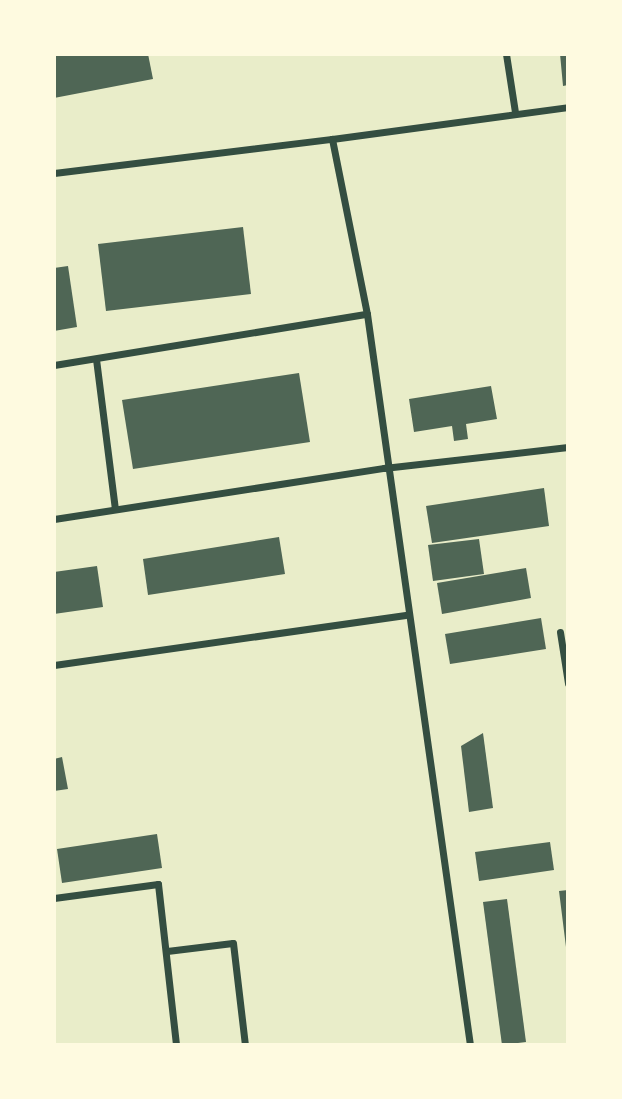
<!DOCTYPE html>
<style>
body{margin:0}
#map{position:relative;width:622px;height:1099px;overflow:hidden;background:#e9edc9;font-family:"Fira Sans Condensed",sans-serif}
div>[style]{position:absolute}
.building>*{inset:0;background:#4f6655}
.minor>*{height:7px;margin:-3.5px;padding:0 3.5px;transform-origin:3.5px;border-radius:3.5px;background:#344e41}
span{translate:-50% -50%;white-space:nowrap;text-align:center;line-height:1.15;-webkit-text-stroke:5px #fefae0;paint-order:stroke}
.frame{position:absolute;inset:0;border:56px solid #fefae0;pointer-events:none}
</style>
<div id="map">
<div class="building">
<i style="clip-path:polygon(54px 54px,148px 54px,153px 79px,54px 98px)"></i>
<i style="clip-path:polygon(560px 54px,568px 54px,568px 85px,563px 86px)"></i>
<i style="clip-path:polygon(243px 227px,251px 294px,106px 311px,98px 244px)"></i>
<i style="clip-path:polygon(68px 266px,77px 327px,54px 331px,54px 268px)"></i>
<i style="clip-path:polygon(299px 373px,310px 442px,133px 469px,122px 400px)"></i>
<i style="clip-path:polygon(491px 386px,497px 419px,466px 424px,468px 439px,454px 441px,452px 426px,414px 432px,409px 399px)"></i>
<i style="clip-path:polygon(544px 488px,549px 526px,432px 543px,426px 506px)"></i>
<i style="clip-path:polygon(279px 537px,285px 574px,148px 595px,143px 559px)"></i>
<i style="clip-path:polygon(479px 539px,484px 574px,433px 581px,428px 545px)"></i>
<i style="clip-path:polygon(97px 566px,103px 607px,54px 614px,54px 572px)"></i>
<i style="clip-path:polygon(526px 568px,531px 598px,442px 614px,437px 583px)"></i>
<i style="clip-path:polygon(541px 618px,546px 649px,450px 664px,445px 634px)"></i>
<i style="clip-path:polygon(483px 733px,493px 808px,469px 812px,461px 746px)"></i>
<i style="clip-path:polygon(62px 757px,68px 789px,54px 791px,54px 759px)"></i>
<i style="clip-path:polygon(157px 834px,162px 868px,62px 883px,57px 849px)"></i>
<i style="clip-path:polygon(550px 842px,554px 870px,479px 881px,475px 852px)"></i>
<i style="clip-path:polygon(568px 890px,568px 947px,566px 947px,559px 891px)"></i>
<i style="clip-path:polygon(507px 899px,526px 1042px,502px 1045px,483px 902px)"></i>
</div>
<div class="minor">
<i style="left:506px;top:54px;width:59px;rotate:81.2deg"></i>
<i style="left:332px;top:139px;width:238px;rotate:-7.7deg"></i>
<i style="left:54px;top:173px;width:280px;rotate:-7deg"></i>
<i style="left:332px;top:139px;width:178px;rotate:78.7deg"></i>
<i style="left:367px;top:314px;width:738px;rotate:81.98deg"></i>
<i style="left:96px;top:359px;width:151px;rotate:82.8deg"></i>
<i style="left:54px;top:365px;width:317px;rotate:-9.3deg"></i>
<i style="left:54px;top:519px;width:334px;rotate:-8.8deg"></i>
<i style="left:384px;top:468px;width:185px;rotate:-6.5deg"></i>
<i style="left:560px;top:632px;width:52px;rotate:81.1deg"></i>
<i style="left:54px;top:665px;width:355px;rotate:-8.1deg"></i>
<i style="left:54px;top:898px;width:105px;rotate:-7.7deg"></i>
<i style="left:158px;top:884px;width:162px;rotate:83.6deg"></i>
<i style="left:167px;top:951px;width:66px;rotate:-6.9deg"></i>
<i style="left:233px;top:943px;width:103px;rotate:83.3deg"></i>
</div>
<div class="frame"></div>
</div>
